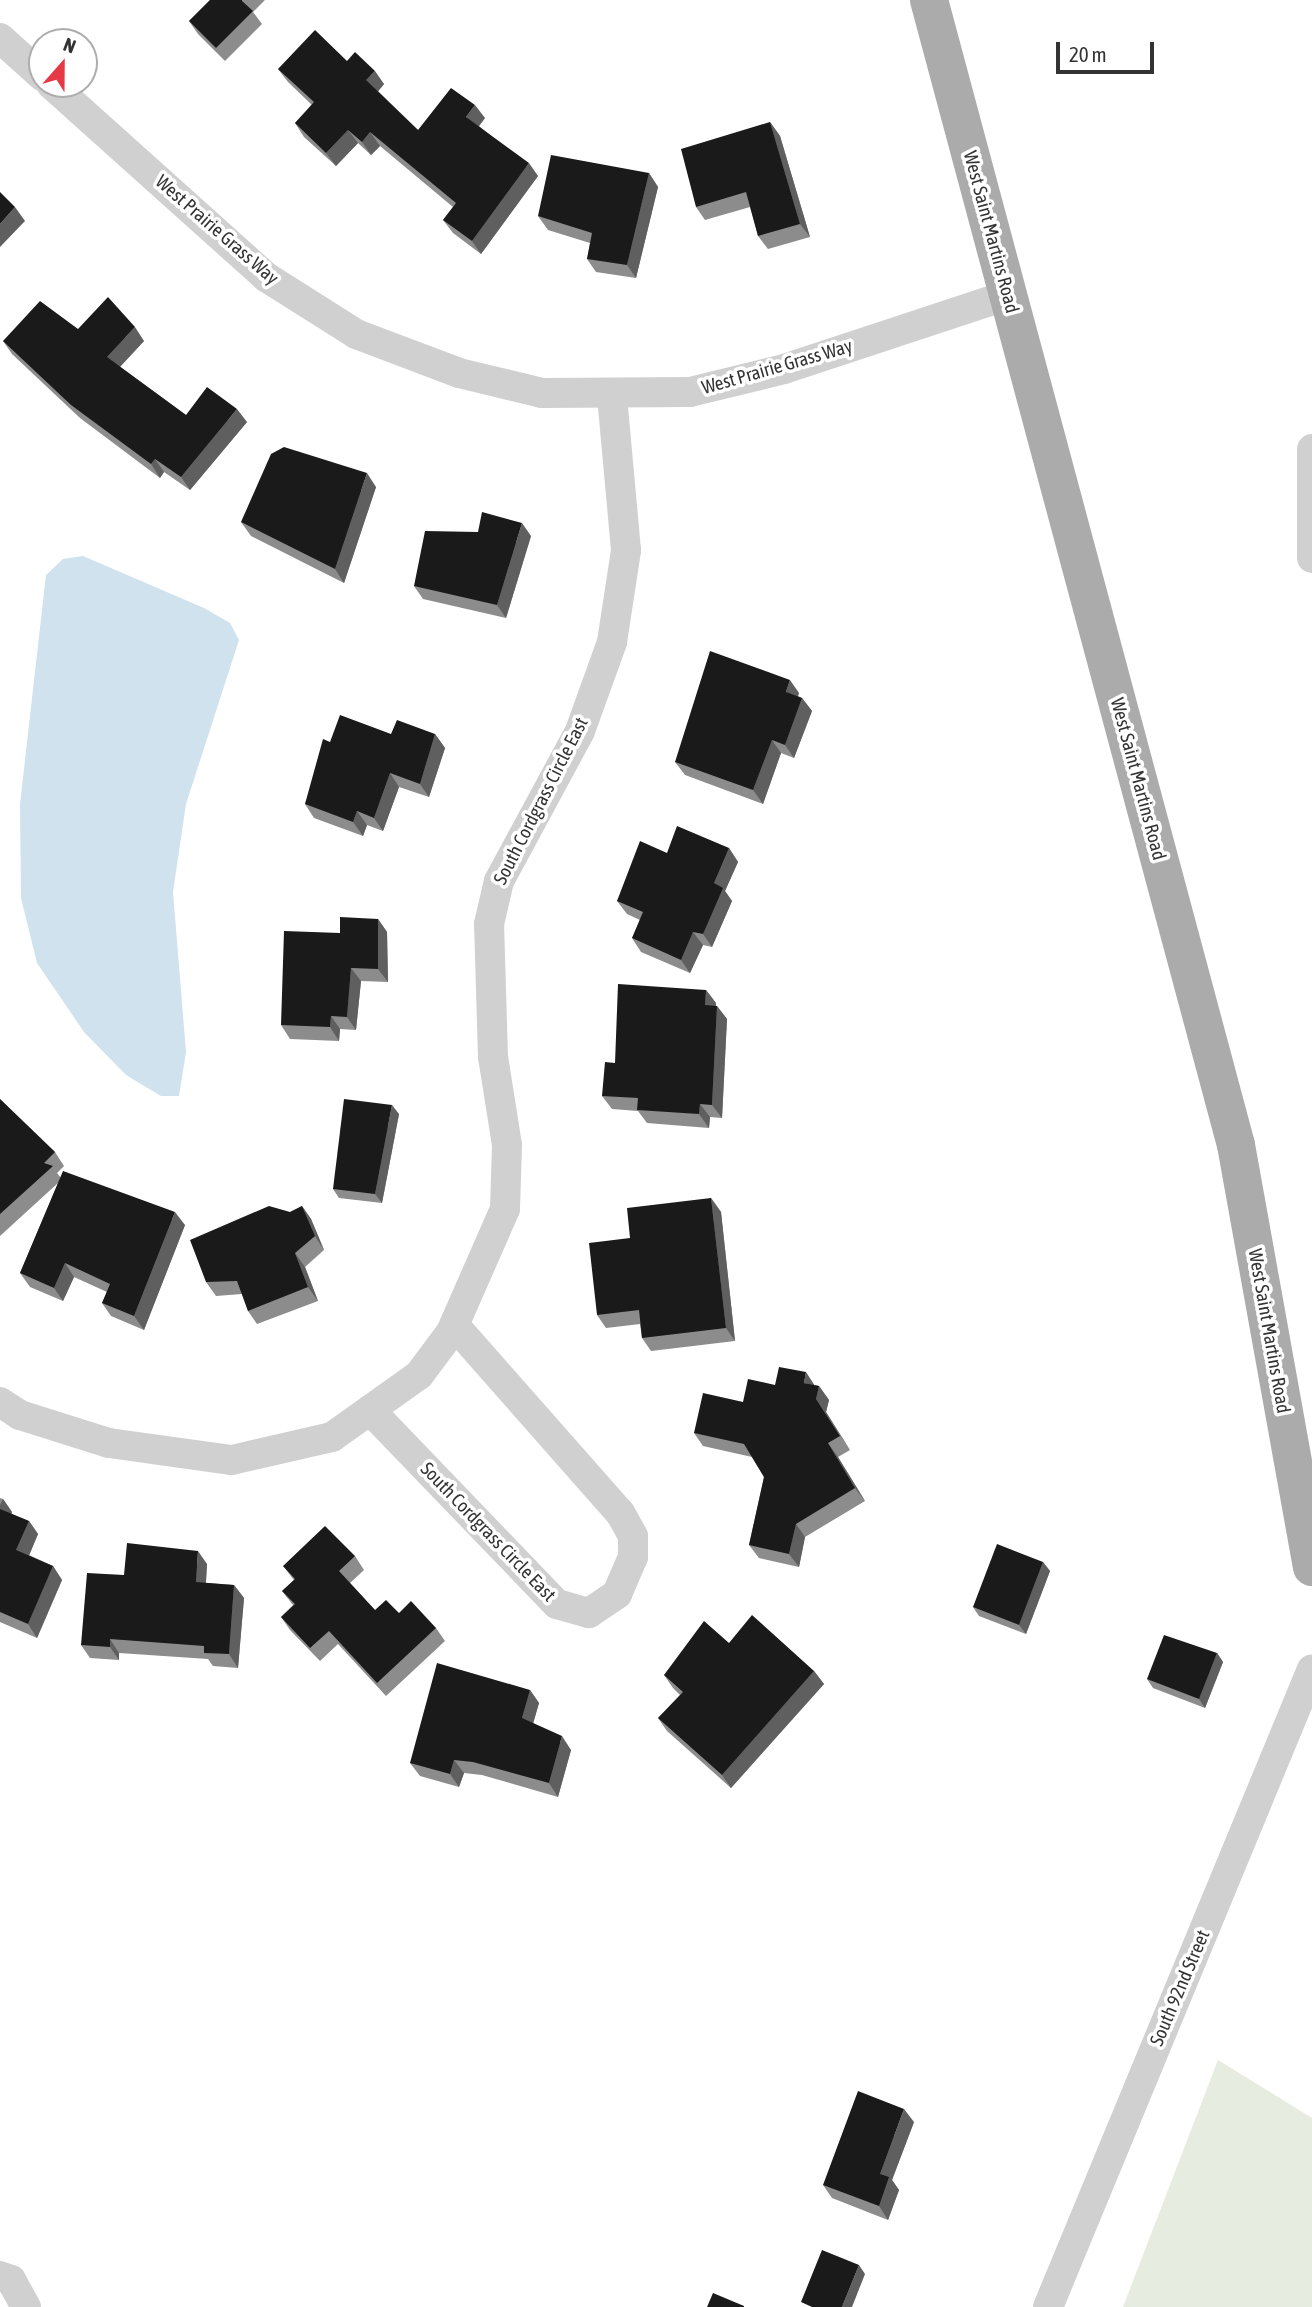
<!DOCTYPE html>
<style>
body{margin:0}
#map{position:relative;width:1312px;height:2307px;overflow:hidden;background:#fff;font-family:"Asap Condensed",sans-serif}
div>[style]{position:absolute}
.green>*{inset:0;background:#e6ecdf}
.water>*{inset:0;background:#cfe2ee}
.minor>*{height:30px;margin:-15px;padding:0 15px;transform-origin:15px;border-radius:15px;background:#d0d0d0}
.primary>*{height:38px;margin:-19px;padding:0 19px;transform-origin:19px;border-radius:19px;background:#ababab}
.wall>*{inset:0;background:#8c8c8c}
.shaded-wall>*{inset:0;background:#5f5f5f}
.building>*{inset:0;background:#1a1a1a}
span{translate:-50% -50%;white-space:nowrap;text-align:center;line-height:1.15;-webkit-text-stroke:7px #fff;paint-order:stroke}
.street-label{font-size:19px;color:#333}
.north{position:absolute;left:28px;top:28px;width:70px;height:70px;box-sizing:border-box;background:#fff;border:2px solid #adadad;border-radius:50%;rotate:21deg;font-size:19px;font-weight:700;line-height:28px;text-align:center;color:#333}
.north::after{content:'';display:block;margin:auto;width:24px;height:32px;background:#e63946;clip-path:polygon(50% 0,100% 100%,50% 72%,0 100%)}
.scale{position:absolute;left:1056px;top:42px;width:98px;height:32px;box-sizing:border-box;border:4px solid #333;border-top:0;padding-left:9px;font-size:21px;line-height:24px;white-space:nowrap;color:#333;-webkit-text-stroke:5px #fff;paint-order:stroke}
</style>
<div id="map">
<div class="green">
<i style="clip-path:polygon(1218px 2060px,1312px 2118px,1312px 2307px,1123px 2307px)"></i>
</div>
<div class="water">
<i style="clip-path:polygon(83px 556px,204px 608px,230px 623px,239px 640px,186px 804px,173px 892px,186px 1052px,179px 1096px,161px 1096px,126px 1075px,84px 1032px,37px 963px,21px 898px,20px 804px,46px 575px,63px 559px)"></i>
</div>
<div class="minor">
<i style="left:0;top:38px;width:57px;rotate:42.1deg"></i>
<i style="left:51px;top:84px;width:289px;rotate:41.9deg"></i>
<i style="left:266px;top:277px;width:107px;rotate:32.3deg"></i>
<i style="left:356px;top:334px;width:110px;rotate:20.7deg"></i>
<i style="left:459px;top:373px;width:85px;rotate:13.5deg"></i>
<i style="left:542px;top:393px;width:148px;rotate:-0.4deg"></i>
<i style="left:690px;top:392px;width:97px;rotate:-13.7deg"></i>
<i style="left:784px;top:369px;width:236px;rotate:-18.3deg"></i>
<i style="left:1312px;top:449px;width:109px;rotate:90deg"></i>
<i style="left:0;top:1402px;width:24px;rotate:33deg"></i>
<i style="left:20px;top:1415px;width:93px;rotate:17.5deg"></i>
<i style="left:109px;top:1443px;width:124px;rotate:7.9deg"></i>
<i style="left:232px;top:1460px;width:103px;rotate:-13deg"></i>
<i style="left:332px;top:1437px;width:107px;rotate:-35.5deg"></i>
<i style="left:419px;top:1375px;width:54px;rotate:-53.3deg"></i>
<i style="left:451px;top:1332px;width:134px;rotate:-66.3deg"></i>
<i style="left:505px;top:1209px;width:64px;rotate:-88.2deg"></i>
<i style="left:507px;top:1145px;width:89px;rotate:-99deg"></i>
<i style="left:493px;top:1057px;width:133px;rotate:-91.7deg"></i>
<i style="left:489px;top:924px;width:44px;rotate:-76.9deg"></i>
<i style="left:499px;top:881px;width:170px;rotate:-61.6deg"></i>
<i style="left:580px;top:731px;width:95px;rotate:-70.2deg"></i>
<i style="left:612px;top:642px;width:93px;rotate:-81.3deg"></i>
<i style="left:626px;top:550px;width:154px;rotate:-95.2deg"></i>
<i style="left:370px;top:1410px;width:269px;rotate:46.1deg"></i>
<i style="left:557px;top:1604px;width:33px;rotate:16deg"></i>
<i style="left:589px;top:1613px;width:34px;rotate:-34deg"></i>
<i style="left:617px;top:1594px;width:40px;rotate:-66.6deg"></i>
<i style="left:633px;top:1557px;width:21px;rotate:-90deg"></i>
<i style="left:633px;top:1536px;width:26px;rotate:-119deg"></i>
<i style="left:620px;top:1513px;width:249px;rotate:-131.4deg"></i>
<i style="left:0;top:2276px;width:12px;rotate:20deg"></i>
<i style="left:11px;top:2280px;width:31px;rotate:61deg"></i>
<i style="left:1048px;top:2307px;width:690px;rotate:-67.52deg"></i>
</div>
<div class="primary">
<i style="left:929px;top:0;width:1185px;rotate:74.99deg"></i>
<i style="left:1236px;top:1145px;width:429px;rotate:79.8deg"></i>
</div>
<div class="wall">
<i style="clip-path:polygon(210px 0,265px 0,253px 12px,262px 24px,225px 61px,198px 34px,189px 21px)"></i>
<i style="clip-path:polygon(347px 61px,384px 84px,378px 91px,418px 130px,485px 118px,479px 126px,538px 176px,481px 254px,453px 233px,443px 220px,453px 207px,380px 146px,371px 155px,358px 143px,336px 166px,304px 137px,295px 123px,312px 105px,288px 82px,278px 69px)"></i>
<i style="clip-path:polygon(770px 122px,780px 136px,810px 237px,768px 249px,758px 236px,750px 207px,705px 220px,696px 207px)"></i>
<i style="clip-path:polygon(649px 173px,658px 187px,636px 278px,596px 272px,587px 259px,590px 243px,548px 230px,538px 216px)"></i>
<i style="clip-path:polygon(78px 329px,144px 341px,120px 367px,186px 415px,247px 422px,190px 490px,164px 472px,160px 478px,80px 418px,12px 354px,3px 341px)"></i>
<i style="clip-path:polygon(376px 487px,344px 583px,251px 536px,241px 522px)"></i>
<i style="clip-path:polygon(531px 536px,506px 618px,423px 599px,414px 586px)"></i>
<i style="clip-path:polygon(799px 693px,798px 696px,802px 698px,812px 711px,794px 758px,781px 753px,763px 804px,685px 775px,675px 762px)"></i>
<i style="clip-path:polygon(391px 734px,435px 734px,445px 748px,429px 797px,399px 787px,383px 831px,367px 825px,363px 836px,314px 818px,305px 804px,330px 742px)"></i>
<i style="clip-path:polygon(729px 848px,738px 862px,725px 891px,732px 901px,712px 947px,703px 945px,690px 973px,641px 952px,632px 938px,640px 920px,627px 914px,617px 901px,667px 853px)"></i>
<i style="clip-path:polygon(378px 919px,387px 932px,388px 982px,361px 981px,356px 1030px,340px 1029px,339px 1041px,290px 1039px,281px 1025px,340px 933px)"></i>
<i style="clip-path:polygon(706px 990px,716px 1003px,716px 1006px,717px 1006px,727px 1019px,722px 1118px,710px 1117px,709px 1128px,647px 1123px,638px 1111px,612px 1109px,602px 1096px,615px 1063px)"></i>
<i style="clip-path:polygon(0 1099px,55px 1152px,64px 1166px,57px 1173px,61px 1178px,185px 1225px,144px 1330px,111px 1316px,102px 1303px,107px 1292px,74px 1277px,63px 1301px,30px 1287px,20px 1273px,58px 1183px,0 1236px)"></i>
<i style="clip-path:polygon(399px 1114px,382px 1203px,339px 1198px,333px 1189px)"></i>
<i style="clip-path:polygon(711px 1198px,721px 1212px,735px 1341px,651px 1351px,642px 1338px,640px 1324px,606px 1328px,597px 1315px,630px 1238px)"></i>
<i style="clip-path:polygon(302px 1206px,311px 1219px,324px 1250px,305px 1267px,318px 1301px,257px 1324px,248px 1311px,242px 1294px,216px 1296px,206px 1282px,290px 1212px)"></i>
<i style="clip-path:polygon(775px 1385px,815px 1385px,819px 1386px,829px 1400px,826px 1412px,850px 1450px,838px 1457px,865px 1501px,805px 1537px,799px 1567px,759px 1558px,749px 1545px,764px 1477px,752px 1457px,703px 1446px,694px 1433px,743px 1402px)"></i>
<i style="clip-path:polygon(0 1498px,3px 1499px,12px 1512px,12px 1514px,29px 1521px,38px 1534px,29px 1555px,53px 1566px,62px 1580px,37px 1638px,0 1622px)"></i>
<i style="clip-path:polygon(355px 1556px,364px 1570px,350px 1583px,375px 1610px,399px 1613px,436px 1628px,445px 1641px,386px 1696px,338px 1644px,320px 1661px,290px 1630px,281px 1617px,293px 1605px,282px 1591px,294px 1580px,283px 1566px)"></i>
<i style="clip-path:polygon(1043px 1562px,1050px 1571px,1026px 1634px,979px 1616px,973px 1607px)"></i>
<i style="clip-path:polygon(207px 1564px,206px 1583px,234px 1585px,244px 1598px,238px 1668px,213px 1666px,208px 1659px,119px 1653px,119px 1660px,90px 1658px,81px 1645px,124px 1575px)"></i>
<i style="clip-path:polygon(729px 1643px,814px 1671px,824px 1684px,731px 1788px,667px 1731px,658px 1718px,680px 1695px,673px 1688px,664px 1675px)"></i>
<i style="clip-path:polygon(1217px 1653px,1223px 1662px,1205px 1708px,1153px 1688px,1147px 1679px)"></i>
<i style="clip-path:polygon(530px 1690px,539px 1703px,533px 1723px,571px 1750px,558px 1797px,482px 1775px,464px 1773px,459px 1787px,420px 1776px,410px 1763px)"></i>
<i style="clip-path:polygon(914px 2122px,892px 2180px,899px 2190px,888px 2220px,832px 2198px,823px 2185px)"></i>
</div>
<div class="shaded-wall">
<i style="clip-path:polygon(375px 71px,384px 84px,376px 94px,366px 80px)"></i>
<i style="clip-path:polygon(475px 105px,485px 118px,476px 130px,466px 117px)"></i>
<i style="clip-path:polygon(770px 122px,780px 136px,810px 237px,800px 224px)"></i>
<i style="clip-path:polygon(348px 130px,358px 143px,336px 166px,326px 153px)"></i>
<i style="clip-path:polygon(370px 132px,380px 146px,371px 155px,362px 142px)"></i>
<i style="clip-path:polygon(529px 163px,538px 176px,481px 254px,472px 241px)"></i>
<i style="clip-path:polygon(649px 173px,658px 187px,636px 278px,627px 265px)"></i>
<i style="clip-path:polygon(15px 207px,25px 221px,0 247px,0 224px)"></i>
<i style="clip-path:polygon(135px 327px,144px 341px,117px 370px,107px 357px)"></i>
<i style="clip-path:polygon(237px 409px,247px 422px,190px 490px,181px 477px)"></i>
<i style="clip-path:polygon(155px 459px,164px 472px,160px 478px,151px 464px)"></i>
<i style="clip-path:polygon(367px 473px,376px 487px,344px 583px,335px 569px)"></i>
<i style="clip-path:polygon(522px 523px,531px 536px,506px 618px,497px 605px)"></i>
<i style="clip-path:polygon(790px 680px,799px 693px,795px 705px,786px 692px)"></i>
<i style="clip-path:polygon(802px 698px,812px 711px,794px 758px,785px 745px)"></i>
<i style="clip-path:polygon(435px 734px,445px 748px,429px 797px,420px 784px)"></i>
<i style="clip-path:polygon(772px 740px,781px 753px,763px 804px,753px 790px)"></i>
<i style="clip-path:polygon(390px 773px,399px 787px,383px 831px,374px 818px)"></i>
<i style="clip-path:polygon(357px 811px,367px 825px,363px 836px,353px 822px)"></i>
<i style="clip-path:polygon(729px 848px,738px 862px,725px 891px,732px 901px,712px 947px,703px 934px,714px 883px)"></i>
<i style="clip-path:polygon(378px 919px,387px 932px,388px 982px,378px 969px)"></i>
<i style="clip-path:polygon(693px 932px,703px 945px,690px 973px,681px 960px)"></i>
<i style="clip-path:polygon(351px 968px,361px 981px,356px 1030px,347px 1017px)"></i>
<i style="clip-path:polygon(706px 990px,716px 1003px,714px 1018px,705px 1005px)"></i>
<i style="clip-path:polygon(717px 1006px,727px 1019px,722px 1118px,712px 1105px)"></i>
<i style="clip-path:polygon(331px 1016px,340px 1029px,339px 1041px,330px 1027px)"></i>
<i style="clip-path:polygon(700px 1104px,710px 1117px,709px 1128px,699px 1114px)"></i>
<i style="clip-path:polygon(392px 1105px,399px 1114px,382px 1203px,375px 1194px)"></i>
<i style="clip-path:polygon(711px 1198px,721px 1212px,735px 1341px,726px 1328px)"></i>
<i style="clip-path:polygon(302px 1206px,311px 1219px,324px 1250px,315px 1236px)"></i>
<i style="clip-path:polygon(175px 1212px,185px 1225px,144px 1330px,134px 1316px)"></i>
<i style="clip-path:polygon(295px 1253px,305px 1267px,318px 1301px,308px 1287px)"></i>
<i style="clip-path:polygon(65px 1263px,74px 1277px,63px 1301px,54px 1288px)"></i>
<i style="clip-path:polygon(806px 1372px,815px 1386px,804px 1383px)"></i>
<i style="clip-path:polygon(819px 1386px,829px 1400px,826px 1412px,850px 1450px,816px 1399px)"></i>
<i style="clip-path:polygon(828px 1443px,838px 1457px,865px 1501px,855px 1488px)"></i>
<i style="clip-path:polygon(3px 1499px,12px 1512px,8px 1522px,0 1510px,0 1505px)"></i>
<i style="clip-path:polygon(29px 1521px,38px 1534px,26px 1563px,16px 1550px)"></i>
<i style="clip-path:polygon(796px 1524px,805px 1537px,799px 1567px,789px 1554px)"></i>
<i style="clip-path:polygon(198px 1551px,207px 1564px,205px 1596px,196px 1582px)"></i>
<i style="clip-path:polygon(1043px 1562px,1050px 1571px,1026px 1634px,1019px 1625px)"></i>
<i style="clip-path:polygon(53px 1566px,62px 1580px,37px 1638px,28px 1624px)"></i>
<i style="clip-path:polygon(234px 1585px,244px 1598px,238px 1668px,229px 1654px)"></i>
<i style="clip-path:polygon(110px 1639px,119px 1653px,119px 1660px,110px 1647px)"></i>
<i style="clip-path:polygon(1217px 1653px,1223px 1662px,1205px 1708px,1199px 1699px)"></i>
<i style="clip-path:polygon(814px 1671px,824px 1684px,731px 1788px,722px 1775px)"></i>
<i style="clip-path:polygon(530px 1690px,539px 1703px,531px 1731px,522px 1718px)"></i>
<i style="clip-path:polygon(562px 1736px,571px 1750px,558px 1797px,549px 1783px)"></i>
<i style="clip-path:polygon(454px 1760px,464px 1773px,459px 1787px,450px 1774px)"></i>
<i style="clip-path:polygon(904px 2109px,914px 2122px,892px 2180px,899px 2190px,888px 2220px,879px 2206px,880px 2174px)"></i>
<i style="clip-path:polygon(859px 2265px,865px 2274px,852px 2307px,842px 2307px)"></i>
</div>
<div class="building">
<i style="clip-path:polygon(210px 0,242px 0,242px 1px,253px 11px,216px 48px,189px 21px)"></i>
<i style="clip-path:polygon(315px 30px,347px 61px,355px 52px,375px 71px,366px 80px,418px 130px,451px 88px,475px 105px,466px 117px,529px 163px,472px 241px,443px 220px,456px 203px,370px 132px,362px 142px,348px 130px,326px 153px,295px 123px,314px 102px,278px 69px)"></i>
<i style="clip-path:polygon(770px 122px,800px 224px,758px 236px,746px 192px,696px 207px,681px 149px)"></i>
<i style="clip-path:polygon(551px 155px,649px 173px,627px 265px,587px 259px,592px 233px,538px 216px)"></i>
<i style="clip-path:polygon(0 192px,15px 207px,0 224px)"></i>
<i style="clip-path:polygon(108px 297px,135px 327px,107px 357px,186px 415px,207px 387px,237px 409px,181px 477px,155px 459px,151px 464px,71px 405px,3px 341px,40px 301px,78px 329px)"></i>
<i style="clip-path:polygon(284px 447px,367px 473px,335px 569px,241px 522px,271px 454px)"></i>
<i style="clip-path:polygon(482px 512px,522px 523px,497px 605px,414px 586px,425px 531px,478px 532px)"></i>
<i style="clip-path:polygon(710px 651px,790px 680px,786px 692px,802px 698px,785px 745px,772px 740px,753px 790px,675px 762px)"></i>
<i style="clip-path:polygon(340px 715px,391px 734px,397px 720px,435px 734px,420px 784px,390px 773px,374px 818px,357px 811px,353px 822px,305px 804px,323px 739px,330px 742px)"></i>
<i style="clip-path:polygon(677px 826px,729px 848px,714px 883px,723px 888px,703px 934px,693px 932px,681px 960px,632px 938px,643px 912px,617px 901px,640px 841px,667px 853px)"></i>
<i style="clip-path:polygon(340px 917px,378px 919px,378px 969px,351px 968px,347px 1017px,331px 1016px,330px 1027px,281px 1025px,284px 931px,340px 933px)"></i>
<i style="clip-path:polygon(618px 984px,706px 990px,705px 1005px,717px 1006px,712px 1105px,700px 1104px,699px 1114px,637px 1110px,638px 1098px,602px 1096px,605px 1062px,615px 1063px)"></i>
<i style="clip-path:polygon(0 1099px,55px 1152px,44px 1163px,53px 1166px,0 1214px)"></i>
<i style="clip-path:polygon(344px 1099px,392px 1105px,375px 1194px,333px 1189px)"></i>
<i style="clip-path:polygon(63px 1171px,175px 1212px,134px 1316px,102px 1303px,110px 1284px,65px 1263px,54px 1288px,20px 1273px)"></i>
<i style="clip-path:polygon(711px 1198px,726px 1328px,642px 1338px,639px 1310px,597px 1315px,589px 1243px,630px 1238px,627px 1208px)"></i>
<i style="clip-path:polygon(269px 1206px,290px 1212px,302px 1206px,315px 1236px,295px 1253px,308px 1287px,248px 1311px,237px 1281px,206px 1282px,190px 1240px)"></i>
<i style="clip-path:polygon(779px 1367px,806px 1372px,804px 1383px,819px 1386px,816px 1399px,840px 1436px,828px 1443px,855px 1488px,796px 1524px,789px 1554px,749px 1545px,764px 1477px,744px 1444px,694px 1433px,703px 1393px,743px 1402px,748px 1379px,775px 1385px)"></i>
<i style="clip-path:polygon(0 1509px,29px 1521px,16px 1550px,53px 1566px,28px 1624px,0 1612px)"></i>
<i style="clip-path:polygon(325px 1526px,355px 1556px,339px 1571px,375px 1610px,386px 1600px,399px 1613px,411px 1601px,436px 1628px,377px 1683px,329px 1631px,310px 1648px,281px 1617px,295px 1604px,282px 1591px,295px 1579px,283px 1566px)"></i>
<i style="clip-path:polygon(127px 1543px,198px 1551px,196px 1582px,234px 1585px,229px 1654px,204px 1653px,204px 1646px,110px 1639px,110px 1647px,81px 1645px,87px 1573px,124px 1575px)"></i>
<i style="clip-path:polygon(997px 1544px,1043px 1562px,1019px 1625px,973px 1607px)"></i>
<i style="clip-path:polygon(752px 1615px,814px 1671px,722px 1775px,658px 1718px,683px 1692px,664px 1675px,704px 1621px,729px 1643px)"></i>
<i style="clip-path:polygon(1164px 1635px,1217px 1653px,1199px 1699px,1147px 1679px)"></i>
<i style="clip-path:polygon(437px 1663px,530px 1690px,522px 1718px,562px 1736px,549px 1783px,473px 1762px,454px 1760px,450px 1774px,410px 1763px)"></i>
<i style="clip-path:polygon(858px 2091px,904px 2109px,880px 2174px,889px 2177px,879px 2206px,823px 2185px)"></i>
<i style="clip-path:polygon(822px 2250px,859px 2265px,842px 2307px,812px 2307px,801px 2302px)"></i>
<i style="clip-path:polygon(713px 2293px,744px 2306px,744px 2307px,707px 2307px)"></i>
</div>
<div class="street-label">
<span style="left:217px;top:230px;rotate:41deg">West Prairie Grass Way</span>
<span style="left:991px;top:232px;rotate:75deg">West Saint Martins Road</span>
<span style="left:777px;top:367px;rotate:-16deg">West Prairie Grass Way</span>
<span style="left:1138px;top:779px;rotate:75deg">West Saint Martins Road</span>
<span style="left:541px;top:801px;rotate:-63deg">South Cordgrass Circle East</span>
<span style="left:1269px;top:1331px;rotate:80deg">West Saint Martins Road</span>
<span style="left:488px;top:1532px;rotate:46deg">South Cordgrass Circle East</span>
<span style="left:1180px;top:1988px;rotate:-67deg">South 92nd Street</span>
</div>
<div class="north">N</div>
<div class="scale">20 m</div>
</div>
